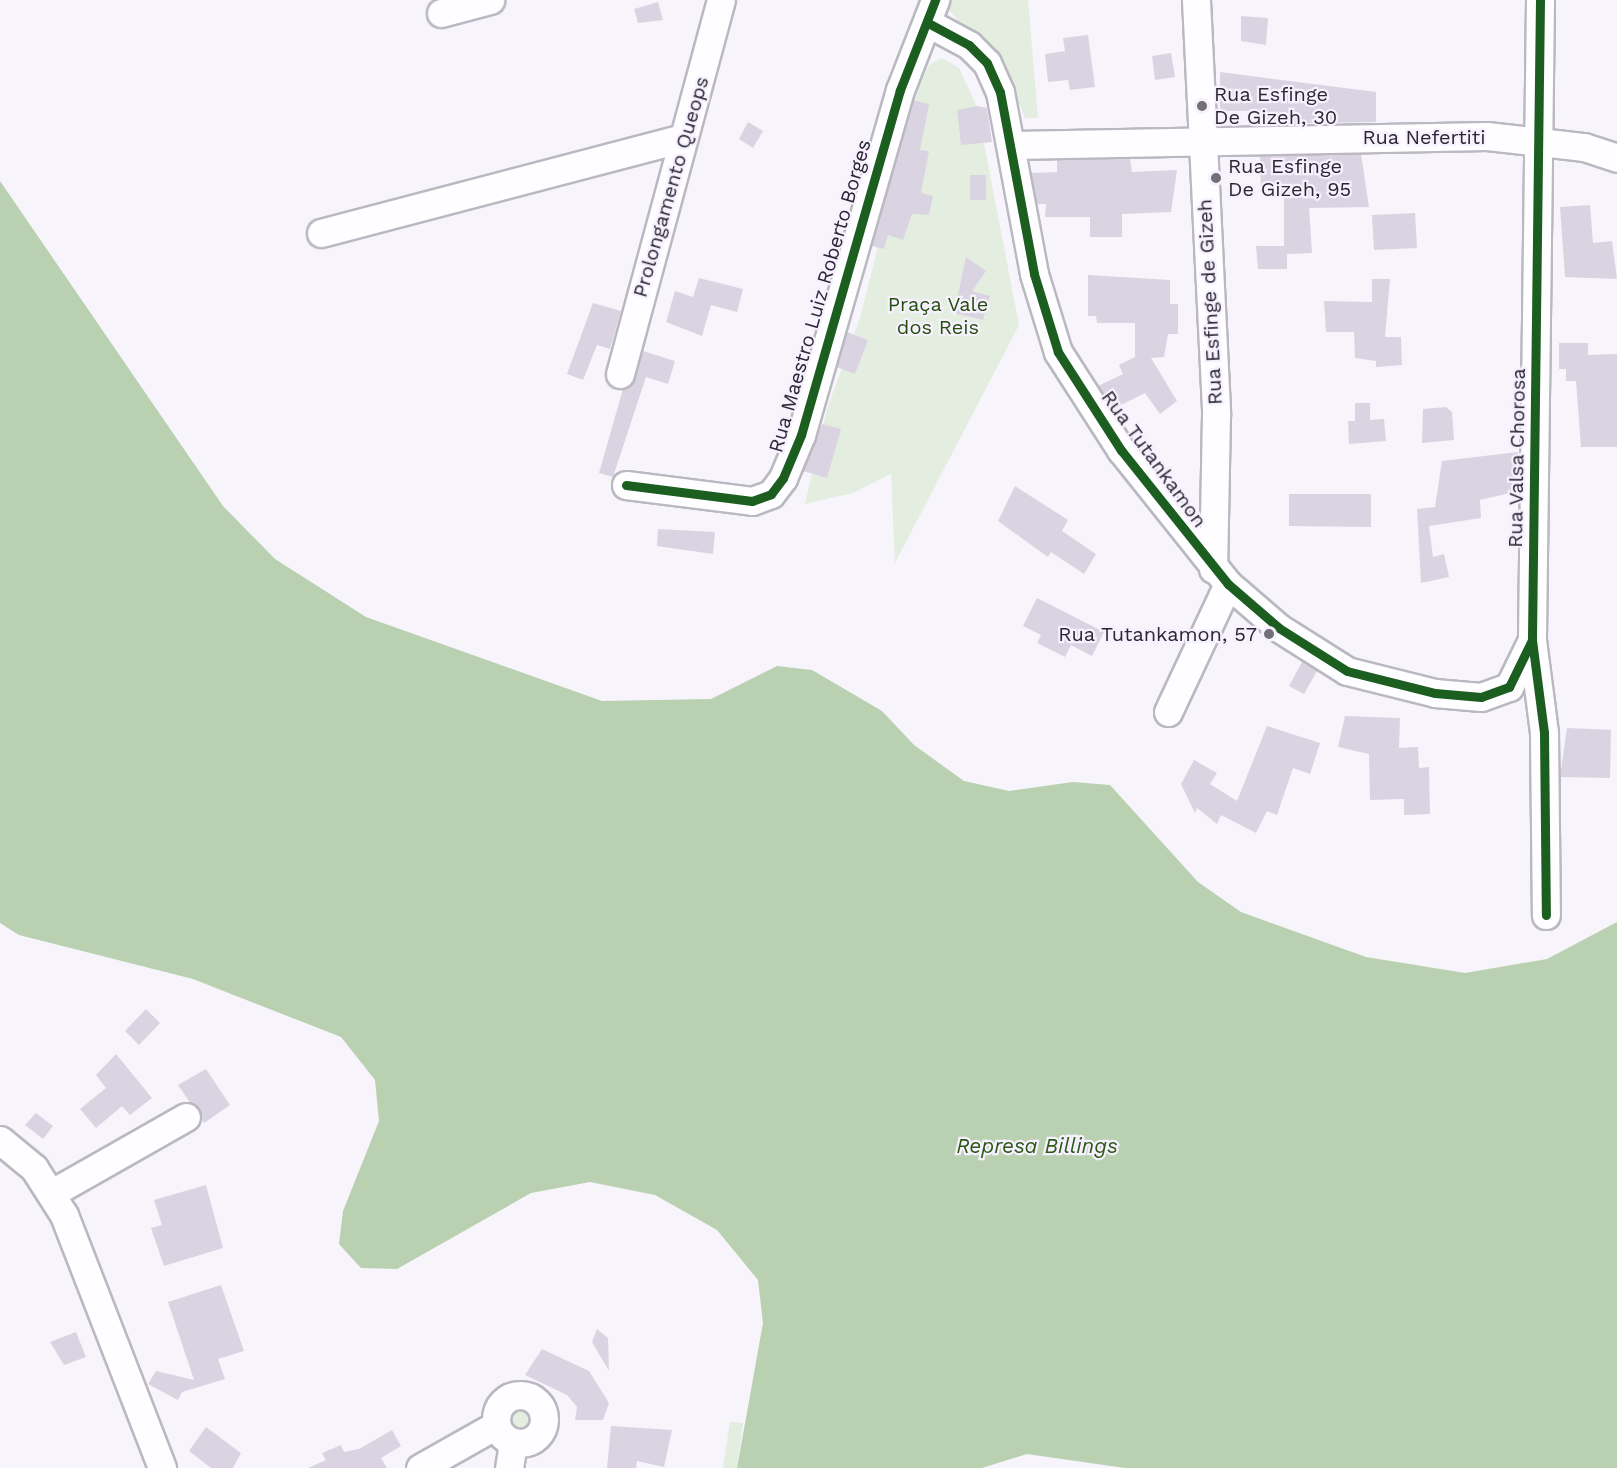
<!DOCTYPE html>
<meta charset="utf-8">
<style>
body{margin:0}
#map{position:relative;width:1617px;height:1468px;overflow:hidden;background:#f7f4fc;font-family:"Work Sans",sans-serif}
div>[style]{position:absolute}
.green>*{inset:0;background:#e3eee0}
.round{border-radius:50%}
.water>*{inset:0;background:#b9d1b1}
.building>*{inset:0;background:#dad4e2}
.roads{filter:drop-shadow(2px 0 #bab8c0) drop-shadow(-2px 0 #bab8c0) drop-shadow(0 2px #bab8c0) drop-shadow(0 -2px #bab8c0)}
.minor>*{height:27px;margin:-13.5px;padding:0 13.5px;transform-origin:13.5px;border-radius:13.5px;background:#fefdff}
.minor>.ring{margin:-13.5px;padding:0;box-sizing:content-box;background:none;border:27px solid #fefdff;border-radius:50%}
.cycleway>*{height:9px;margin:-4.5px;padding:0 4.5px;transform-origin:4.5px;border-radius:4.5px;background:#1b5e20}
.dots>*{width:16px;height:16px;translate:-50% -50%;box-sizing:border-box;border:3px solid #f6f0ff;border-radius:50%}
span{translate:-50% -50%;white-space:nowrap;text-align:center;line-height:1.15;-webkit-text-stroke:4.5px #f6f0ff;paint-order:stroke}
.poi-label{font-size:20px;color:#2a2730}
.left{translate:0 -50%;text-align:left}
.right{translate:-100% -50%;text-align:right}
.street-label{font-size:20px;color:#2a2730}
.park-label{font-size:20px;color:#244f0b}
.water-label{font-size:21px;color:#2c5815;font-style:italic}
</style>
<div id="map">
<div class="green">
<i style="clip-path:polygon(939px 0,1028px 0,1038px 118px,1025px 118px,1006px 70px)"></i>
<i style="clip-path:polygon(942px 58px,959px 68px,977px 107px,1019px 325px,895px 563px,891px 474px,853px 493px,805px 504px,827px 409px,860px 318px,919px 85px,929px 65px)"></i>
<i class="round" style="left:503px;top:1402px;width:34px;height:34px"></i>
<i style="clip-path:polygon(730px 1422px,743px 1423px,737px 1468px,723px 1468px)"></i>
</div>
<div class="water">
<i style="clip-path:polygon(0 181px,223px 506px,275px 559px,366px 617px,602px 701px,711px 699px,777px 666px,812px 670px,882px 711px,914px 745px,964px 781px,1009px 791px,1073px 782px,1110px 785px,1198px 882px,1241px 912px,1366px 957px,1465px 973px,1547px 959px,1617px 922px,1617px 1468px,1125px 1468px,1027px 1454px,982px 1468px,737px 1468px,763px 1323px,758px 1280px,717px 1230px,655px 1195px,590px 1182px,531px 1193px,397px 1269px,361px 1268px,339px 1244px,343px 1211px,379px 1121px,375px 1080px,341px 1037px,193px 979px,19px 935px,0 923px)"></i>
</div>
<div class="building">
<i style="clip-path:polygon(658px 2px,663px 20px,638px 23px,634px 9px)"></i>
<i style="clip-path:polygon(1241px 16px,1268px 18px,1266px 45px,1241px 41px)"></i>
<i style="clip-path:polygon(1088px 35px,1095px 87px,1070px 90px,1068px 80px,1048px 82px,1045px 54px,1065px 51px,1063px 38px)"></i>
<i style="clip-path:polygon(1171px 53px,1175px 77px,1155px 80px,1152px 56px)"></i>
<i style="clip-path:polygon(1220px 72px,1376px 92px,1376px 122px,1257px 124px,1257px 111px,1220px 111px)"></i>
<i style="clip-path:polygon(913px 100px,929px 104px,920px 150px,929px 151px,921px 193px,933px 196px,929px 215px,912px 214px,903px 240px,888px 235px,884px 249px,872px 246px)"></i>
<i style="clip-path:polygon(977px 106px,987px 108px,992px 142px,961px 145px,957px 110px)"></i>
<i style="clip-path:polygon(748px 122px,763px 131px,753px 148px,739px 139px)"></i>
<i style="clip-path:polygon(1361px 154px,1369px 207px,1309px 208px,1312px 253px,1287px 254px,1287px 269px,1258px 269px,1256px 246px,1284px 246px,1284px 195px,1261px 194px,1260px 156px)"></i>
<i style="clip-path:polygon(1130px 159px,1132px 172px,1177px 170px,1171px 212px,1122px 214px,1122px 237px,1090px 237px,1090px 217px,1045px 217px,1046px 204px,1037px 204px,1031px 173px,1057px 172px,1057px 160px)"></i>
<i style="clip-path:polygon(970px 175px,986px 175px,986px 200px,970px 200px)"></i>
<i style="clip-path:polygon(1590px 205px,1593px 243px,1612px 241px,1617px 279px,1565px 277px,1560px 207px)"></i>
<i style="clip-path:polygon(1415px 213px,1417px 248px,1374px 250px,1372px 215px)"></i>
<i style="clip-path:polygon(966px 257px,986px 271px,972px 291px,990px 296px,983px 320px,954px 313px)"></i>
<i style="clip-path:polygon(1088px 275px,1170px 280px,1170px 304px,1178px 304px,1178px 334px,1168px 334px,1164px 357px,1151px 358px,1177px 401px,1160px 414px,1145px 393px,1113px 409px,1098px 386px,1123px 374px,1119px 365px,1135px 357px,1135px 323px,1097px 323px,1096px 316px,1088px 316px)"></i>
<i style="clip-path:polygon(699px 278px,743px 289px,737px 312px,711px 305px,702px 336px,666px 322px,675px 291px,693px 297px)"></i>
<i style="clip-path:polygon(1372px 279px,1390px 279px,1385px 337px,1401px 337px,1402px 365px,1376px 367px,1376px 361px,1355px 358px,1354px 332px,1326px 332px,1324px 301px,1372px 302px)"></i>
<i style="clip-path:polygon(593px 303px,621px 311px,610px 349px,597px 345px,583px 380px,567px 374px)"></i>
<i style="clip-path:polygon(847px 332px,868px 340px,855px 374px,837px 367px)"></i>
<i style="clip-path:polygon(1559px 343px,1588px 343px,1588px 355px,1617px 354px,1617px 447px,1581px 447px,1576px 381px,1566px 381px,1566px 369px,1559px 369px)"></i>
<i style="clip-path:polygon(643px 351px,675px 361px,668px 384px,646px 377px,613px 477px,599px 473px,623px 389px,635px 379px)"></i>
<i style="clip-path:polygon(1355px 403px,1370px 403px,1370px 420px,1384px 419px,1386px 441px,1349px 444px,1348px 421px,1355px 421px)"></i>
<i style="clip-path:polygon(1446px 407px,1452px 412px,1454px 440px,1422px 443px,1423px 409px)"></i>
<i style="clip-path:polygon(822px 424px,841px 429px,827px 478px,803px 471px)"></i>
<i style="clip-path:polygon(1518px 452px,1518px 491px,1480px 500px,1481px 518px,1429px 526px,1433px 557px,1444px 554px,1449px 577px,1421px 583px,1417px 509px,1435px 507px,1442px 461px)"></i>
<i style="clip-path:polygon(1015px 486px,1068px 520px,1062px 531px,1096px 554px,1084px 574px,1051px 552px,1048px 557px,998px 521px)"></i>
<i style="clip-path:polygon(1289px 494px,1371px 494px,1371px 527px,1289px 526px)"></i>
<i style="clip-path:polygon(658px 529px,715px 532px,713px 554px,657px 546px)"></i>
<i style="clip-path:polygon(1037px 598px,1104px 632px,1092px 656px,1071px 645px,1065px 657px,1037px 643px,1041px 635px,1023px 626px)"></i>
<i style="clip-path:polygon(1302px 662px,1317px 671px,1304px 694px,1289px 686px)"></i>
<i style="clip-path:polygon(1345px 716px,1400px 718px,1399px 748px,1418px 747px,1419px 768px,1429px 767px,1430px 814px,1404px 815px,1404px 799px,1370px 800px,1369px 754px,1338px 747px)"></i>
<i style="clip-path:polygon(1267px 726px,1320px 743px,1310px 774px,1293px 768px,1277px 815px,1267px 811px,1256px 833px,1221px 815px,1217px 824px,1197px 808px,1195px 813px,1181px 784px,1194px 760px,1217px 773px,1210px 784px,1237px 801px)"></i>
<i style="clip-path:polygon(1567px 728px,1611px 730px,1610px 778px,1560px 777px)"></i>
<i style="clip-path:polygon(146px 1009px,160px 1023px,139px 1045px,125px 1031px)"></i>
<i style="clip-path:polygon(116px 1054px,152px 1098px,130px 1115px,122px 1106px,96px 1128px,80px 1109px,106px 1088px,96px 1075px)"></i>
<i style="clip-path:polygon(206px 1069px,230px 1105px,204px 1123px,178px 1085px)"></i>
<i style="clip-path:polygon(36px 1113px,53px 1126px,43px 1139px,25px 1125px)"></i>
<i style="clip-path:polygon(206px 1185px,223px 1248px,164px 1266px,151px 1228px,162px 1225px,154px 1200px)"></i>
<i style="clip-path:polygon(221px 1285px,244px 1351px,218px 1359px,225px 1379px,182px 1392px,178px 1400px,148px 1384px,156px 1371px,194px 1380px,168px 1302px)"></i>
<i style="clip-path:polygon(597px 1329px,608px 1338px,609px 1371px,592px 1342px)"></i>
<i style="clip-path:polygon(76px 1332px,86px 1357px,64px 1365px,50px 1342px)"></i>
<i style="clip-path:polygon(542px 1349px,589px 1371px,609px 1403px,603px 1420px,575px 1420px,577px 1407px,567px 1395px,525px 1375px)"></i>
<i style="clip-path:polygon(611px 1426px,672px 1430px,664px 1467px,637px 1461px,636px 1468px,607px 1468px)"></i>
<i style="clip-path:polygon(206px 1427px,241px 1453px,233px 1468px,211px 1468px,189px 1451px)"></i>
<i style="clip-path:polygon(392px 1430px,401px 1446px,381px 1458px,387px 1468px,308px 1468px,326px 1460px,322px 1453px,341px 1445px,344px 1452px,359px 1449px)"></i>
</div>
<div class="roads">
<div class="minor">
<i style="left:1196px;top:0;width:415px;rotate:87.2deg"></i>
<i style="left:1216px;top:415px;width:154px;rotate:91.1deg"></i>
<i style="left:1540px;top:0;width:640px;rotate:90.72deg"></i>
<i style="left:1532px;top:640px;width:94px;rotate:82.6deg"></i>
<i style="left:1544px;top:733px;width:182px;rotate:89.4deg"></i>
<i style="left:441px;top:13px;width:51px;rotate:-14.9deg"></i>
<i style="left:930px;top:24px;width:44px;rotate:28.3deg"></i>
<i style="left:969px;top:45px;width:25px;rotate:45deg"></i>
<i style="left:987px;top:63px;width:32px;rotate:66deg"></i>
<i style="left:1000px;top:92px;width:185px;rotate:79.4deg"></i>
<i style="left:1034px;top:274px;width:82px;rotate:72.9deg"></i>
<i style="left:1058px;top:352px;width:117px;rotate:57.3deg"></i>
<i style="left:1121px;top:450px;width:171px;rotate:51.4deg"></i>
<i style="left:1228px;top:584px;width:67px;rotate:40.8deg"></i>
<i style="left:1279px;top:628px;width:80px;rotate:32.3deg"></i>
<i style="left:1347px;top:671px;width:91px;rotate:14deg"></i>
<i style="left:1435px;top:693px;width:46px;rotate:5deg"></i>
<i style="left:1481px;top:697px;width:30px;rotate:-20deg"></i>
<i style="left:1509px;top:687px;width:52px;rotate:-63.9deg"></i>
<i style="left:1013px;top:145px;width:474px;rotate:-1.1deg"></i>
<i style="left:1487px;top:136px;width:98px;rotate:6.5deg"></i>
<i style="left:1584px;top:147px;width:35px;rotate:18deg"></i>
<i style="left:321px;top:233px;width:373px;rotate:-14.7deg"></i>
<i style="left:620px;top:374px;width:387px;rotate:-74.9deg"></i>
<i style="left:626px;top:485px;width:127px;rotate:7.2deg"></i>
<i style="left:752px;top:501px;width:20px;rotate:-20deg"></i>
<i style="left:771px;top:494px;width:20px;rotate:-53deg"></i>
<i style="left:783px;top:478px;width:47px;rotate:-67.3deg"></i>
<i style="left:801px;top:435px;width:359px;rotate:-74deg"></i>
<i style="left:900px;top:90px;width:97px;rotate:-68.7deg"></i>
<i style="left:1168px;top:712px;width:141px;rotate:-64.9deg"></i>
<i style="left:0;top:1140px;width:44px;rotate:39.5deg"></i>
<i style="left:34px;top:1168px;width:56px;rotate:57.4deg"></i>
<i style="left:64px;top:1215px;width:271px;rotate:68.8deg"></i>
<i style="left:52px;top:1193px;width:154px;rotate:-29.6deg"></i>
<i class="ring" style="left:496px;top:1395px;width:21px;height:21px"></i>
<i style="left:420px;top:1468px;width:87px;rotate:-29.5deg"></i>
<i style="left:509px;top:1468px;width:25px;rotate:-81deg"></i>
</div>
</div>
<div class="cycleway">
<i style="left:1540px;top:0;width:640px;rotate:90.72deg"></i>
<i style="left:1532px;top:640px;width:94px;rotate:82.6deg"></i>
<i style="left:1544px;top:733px;width:182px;rotate:89.4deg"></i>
<i style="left:930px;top:24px;width:44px;rotate:28.3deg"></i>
<i style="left:969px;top:45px;width:25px;rotate:45deg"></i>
<i style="left:987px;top:63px;width:32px;rotate:66deg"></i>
<i style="left:1000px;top:92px;width:185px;rotate:79.4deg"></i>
<i style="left:1034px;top:274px;width:82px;rotate:72.9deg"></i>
<i style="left:1058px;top:352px;width:117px;rotate:57.3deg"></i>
<i style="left:1121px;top:450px;width:171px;rotate:51.4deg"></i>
<i style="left:1228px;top:584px;width:67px;rotate:40.8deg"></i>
<i style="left:1279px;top:628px;width:80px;rotate:32.3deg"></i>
<i style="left:1347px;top:671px;width:91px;rotate:14deg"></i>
<i style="left:1435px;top:693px;width:46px;rotate:5deg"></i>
<i style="left:1481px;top:697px;width:30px;rotate:-20deg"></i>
<i style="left:1509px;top:687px;width:52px;rotate:-63.9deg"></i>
<i style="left:626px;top:485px;width:127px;rotate:7.2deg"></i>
<i style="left:752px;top:501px;width:20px;rotate:-20deg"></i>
<i style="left:771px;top:494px;width:20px;rotate:-53deg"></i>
<i style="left:783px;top:478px;width:47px;rotate:-67.3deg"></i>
<i style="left:801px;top:435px;width:359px;rotate:-74deg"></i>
<i style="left:900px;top:90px;width:97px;rotate:-68.7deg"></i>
</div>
<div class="dots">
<i style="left:1202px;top:106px;background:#726f77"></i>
<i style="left:1216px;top:178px;background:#726f77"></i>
<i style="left:1269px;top:634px;background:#726f77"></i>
</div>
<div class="poi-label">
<span class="left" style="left:1214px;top:106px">Rua Esfinge<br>De Gizeh, 30</span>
<span class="left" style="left:1228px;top:178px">Rua Esfinge<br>De Gizeh, 95</span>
<span class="right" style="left:1257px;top:634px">Rua Tutankamon, 57</span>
</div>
<div class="street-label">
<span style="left:1424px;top:137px">Rua Nefertiti</span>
<span style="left:671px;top:187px;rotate:-74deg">Prolongamento Queops</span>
<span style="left:820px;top:296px;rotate:-74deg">Rua Maestro Luiz Roberto Borges</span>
<span style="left:1210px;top:302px;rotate:-93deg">Rua Esfinge de Gizeh</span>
<span style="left:1517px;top:458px;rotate:-89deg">Rua Valsa Chorosa</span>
<span style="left:1154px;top:459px;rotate:54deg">Rua Tutankamon</span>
</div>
<div class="park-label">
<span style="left:938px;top:316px">Praça Vale<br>dos Reis</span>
</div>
<div class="water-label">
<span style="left:1037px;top:1146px">Represa Billings</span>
</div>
</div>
